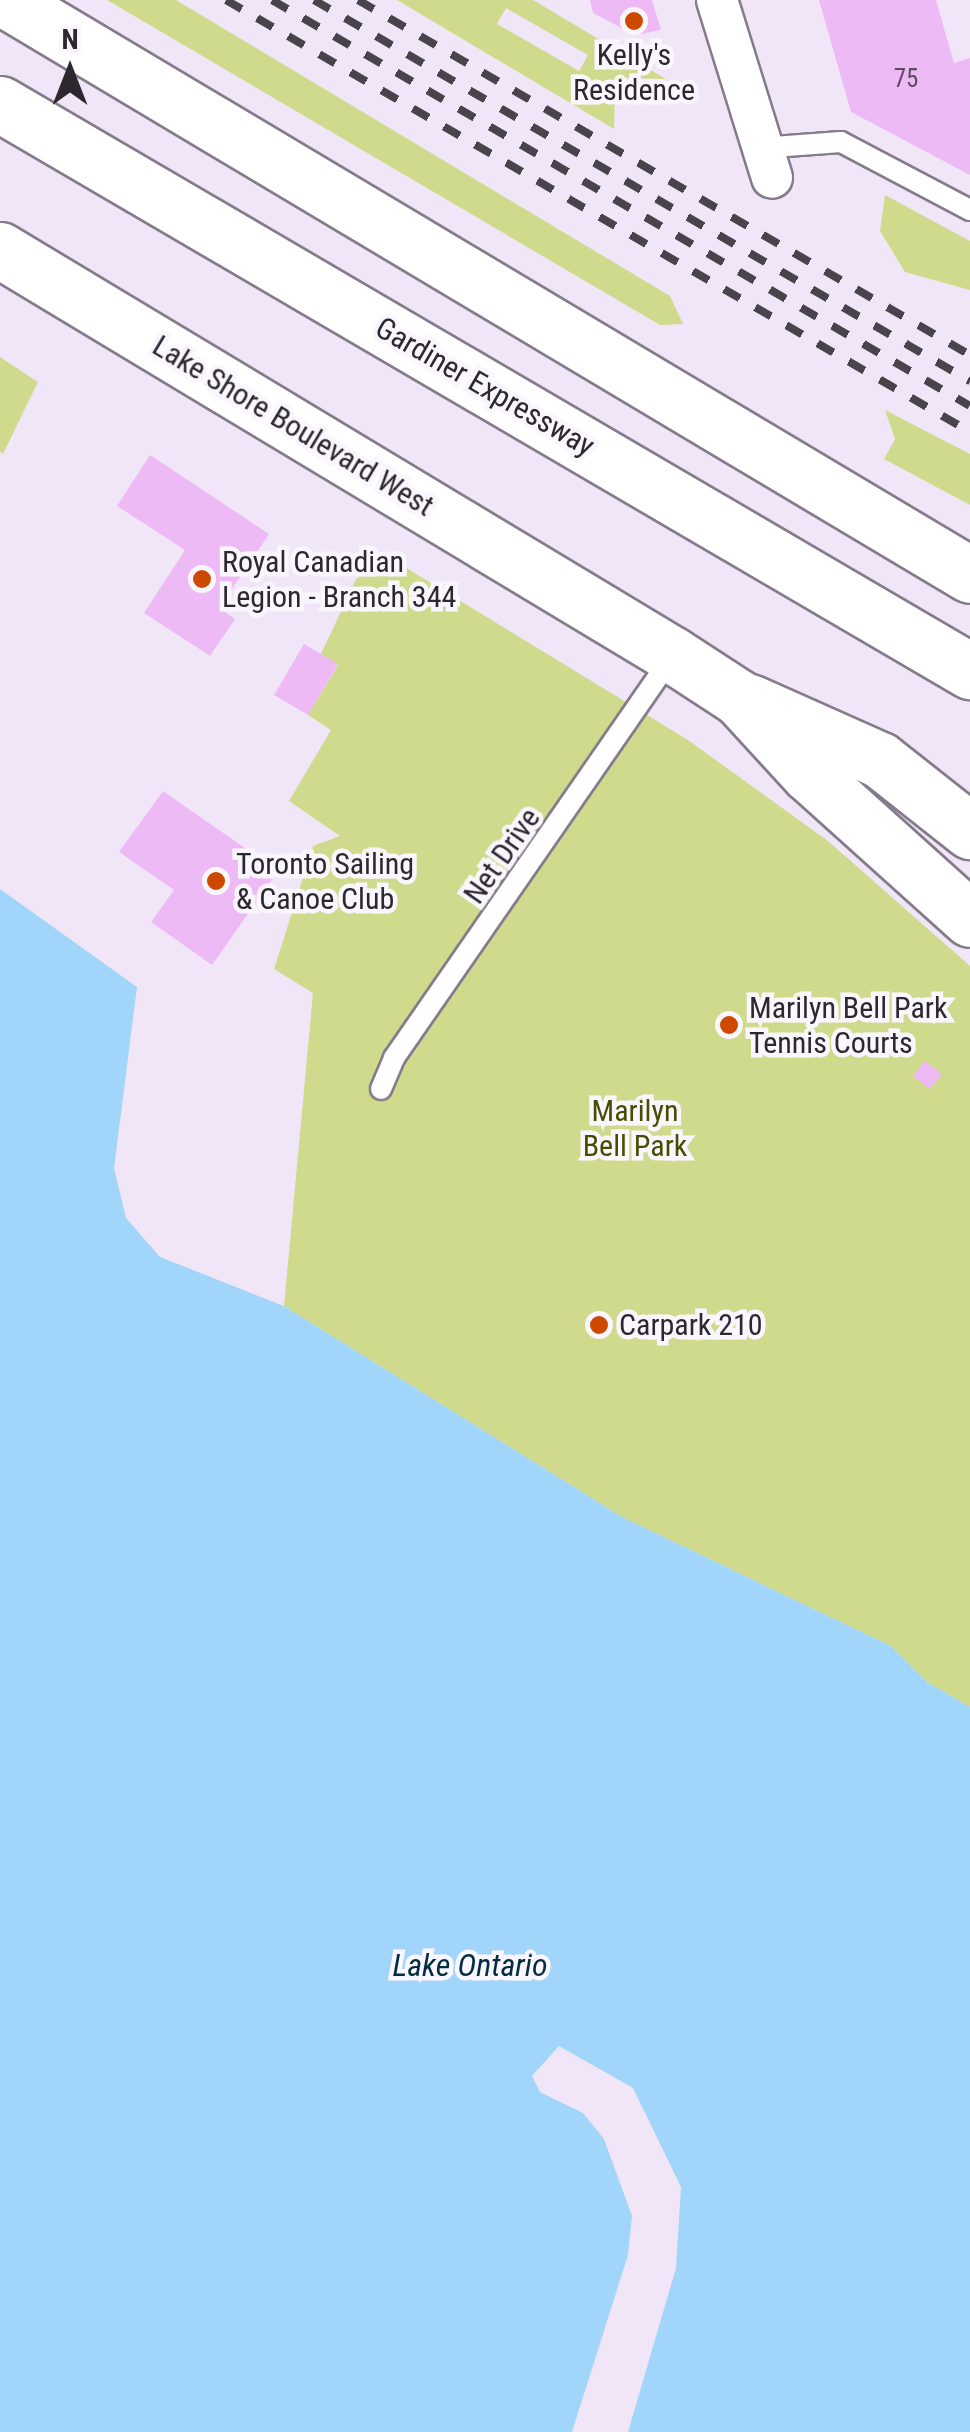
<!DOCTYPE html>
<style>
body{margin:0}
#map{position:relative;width:970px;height:2432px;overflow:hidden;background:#f1e6f7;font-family:"Roboto Condensed",sans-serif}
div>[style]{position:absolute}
.green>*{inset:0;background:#cfda8d}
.water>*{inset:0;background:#a1d5f9}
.pier>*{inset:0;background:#f1e6f7}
.building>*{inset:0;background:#eebaf6}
.roads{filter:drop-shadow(2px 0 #857b8b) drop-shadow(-2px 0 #857b8b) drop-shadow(0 2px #857b8b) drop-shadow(0 -2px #857b8b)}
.lane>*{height:20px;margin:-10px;padding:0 10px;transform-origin:10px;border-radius:10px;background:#fff}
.street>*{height:40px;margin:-20px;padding:0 20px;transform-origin:20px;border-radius:20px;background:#fff}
.primary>*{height:55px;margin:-27.5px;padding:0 27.5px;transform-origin:27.5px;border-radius:27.5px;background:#fff}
.highway>*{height:55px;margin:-27.5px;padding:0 27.5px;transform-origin:27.5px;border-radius:27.5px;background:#fff}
.rail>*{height:8px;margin-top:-4px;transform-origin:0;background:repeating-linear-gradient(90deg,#49434c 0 18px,transparent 0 36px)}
.dots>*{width:28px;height:28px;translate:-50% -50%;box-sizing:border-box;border:5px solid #faf6fd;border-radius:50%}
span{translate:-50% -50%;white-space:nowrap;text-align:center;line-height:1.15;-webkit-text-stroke:9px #faf6fd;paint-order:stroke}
.number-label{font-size:25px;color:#5d4c61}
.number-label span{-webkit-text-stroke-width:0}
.poi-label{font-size:30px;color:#2d282f}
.left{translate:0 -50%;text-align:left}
.street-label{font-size:30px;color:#2d282f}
.park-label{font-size:30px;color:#474d00}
.water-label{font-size:32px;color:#032d44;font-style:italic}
.north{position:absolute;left:20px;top:20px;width:100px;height:100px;-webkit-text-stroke:8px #faf6fd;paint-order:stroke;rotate:0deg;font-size:28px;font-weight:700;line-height:40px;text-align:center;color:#2d282f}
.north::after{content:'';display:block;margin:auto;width:35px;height:45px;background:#2d282f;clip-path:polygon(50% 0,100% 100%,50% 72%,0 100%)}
</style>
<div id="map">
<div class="green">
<i style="clip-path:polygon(107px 0,176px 0,670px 296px,683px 324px,660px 325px)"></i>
<i style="clip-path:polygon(evenodd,397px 0,533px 0,666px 79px,623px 78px,615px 90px,614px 129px,397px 0,506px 8px,588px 55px,579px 71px,497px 24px,506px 8px)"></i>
<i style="clip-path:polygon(885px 195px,970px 241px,970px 290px,905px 272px,880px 231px)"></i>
<i style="clip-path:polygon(0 357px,38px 382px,3px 454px,0 451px)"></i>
<i style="clip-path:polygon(885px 410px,970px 454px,970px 505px,884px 459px,895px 439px)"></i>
<i style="clip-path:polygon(390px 558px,688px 740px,828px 841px,970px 966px,970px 1707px,927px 1682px,891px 1646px,622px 1517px,284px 1306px,313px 993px,274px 969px,313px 846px,340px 836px,289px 801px,331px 730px,308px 715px,338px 665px,321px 654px,356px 579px)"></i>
</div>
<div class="water">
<i style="clip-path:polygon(0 889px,137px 987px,114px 1168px,126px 1218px,160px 1257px,284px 1306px,622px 1517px,891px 1646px,927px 1682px,970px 1707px,970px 2432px,0 2432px)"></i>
</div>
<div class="pier">
<i style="clip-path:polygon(559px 2046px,633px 2088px,681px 2187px,676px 2268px,628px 2432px,572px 2432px,628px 2255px,632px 2216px,604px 2139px,583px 2113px,540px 2092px,532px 2076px)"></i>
</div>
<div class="building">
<i style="clip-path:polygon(590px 0,652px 0,661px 30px,635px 35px,593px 13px)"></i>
<i style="clip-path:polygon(819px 0,936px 0,954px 63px,970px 58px,970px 175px,851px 112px)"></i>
<i style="clip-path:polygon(150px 455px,269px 534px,219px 608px,235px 619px,210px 656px,144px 613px,185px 550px,117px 506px)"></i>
<i style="clip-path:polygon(304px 644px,338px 664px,308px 715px,274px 695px)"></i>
<i style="clip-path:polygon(163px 791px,278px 871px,212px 965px,151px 922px,174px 890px,119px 852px)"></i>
<i style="clip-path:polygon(925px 1061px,942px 1074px,930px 1089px,913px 1076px)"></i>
</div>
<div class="roads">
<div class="lane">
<i style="left:760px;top:148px;width:81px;rotate:-4.2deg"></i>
<i style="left:841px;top:142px;width:146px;rotate:27.8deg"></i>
<i style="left:381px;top:1089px;width:34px;rotate:-67deg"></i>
<i style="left:394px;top:1058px;width:488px;rotate:-55.3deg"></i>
</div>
<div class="street">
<i style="left:717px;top:0;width:186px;rotate:72.8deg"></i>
</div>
<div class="primary">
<i style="left:673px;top:655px;width:79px;rotate:33.1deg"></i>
</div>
<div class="highway">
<i style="left:6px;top:0;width:1122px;rotate:30.81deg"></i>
<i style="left:0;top:104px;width:1124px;rotate:30.31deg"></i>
<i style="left:0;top:250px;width:785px;rotate:31.04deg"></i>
<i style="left:739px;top:698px;width:102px;rotate:47.4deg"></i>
<i style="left:808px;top:773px;width:218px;rotate:42deg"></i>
<i style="left:750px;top:702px;width:142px;rotate:24deg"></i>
<i style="left:880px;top:760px;width:115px;rotate:38.3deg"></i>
</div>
</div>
<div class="rail">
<i style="left:226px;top:0;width:860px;rotate:30.14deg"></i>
<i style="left:272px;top:0;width:807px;rotate:30.18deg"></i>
<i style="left:314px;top:0;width:759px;rotate:30.15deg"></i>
<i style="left:358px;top:0;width:708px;rotate:30.12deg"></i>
</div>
<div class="dots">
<i style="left:634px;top:21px;background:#cd4900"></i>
<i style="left:202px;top:579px;background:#cd4900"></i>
<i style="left:216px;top:881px;background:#cd4900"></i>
<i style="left:729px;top:1025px;background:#cd4900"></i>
<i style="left:599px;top:1325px;background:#cd4900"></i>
</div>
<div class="number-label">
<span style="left:906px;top:79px">75</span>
</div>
<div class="poi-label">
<span style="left:634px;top:72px">Kelly's<br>Residence</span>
<span class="left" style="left:222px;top:579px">Royal Canadian<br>Legion - Branch 344</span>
<span class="left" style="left:236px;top:881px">Toronto Sailing<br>&amp; Canoe Club</span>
<span class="left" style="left:749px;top:1025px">Marilyn Bell Park<br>Tennis Courts</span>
<span class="left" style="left:619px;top:1325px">Carpark 210</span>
</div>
<div class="street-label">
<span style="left:485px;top:387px;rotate:30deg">Gardiner Expressway</span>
<span style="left:293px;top:426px;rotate:31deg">Lake Shore Boulevard West</span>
<span style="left:502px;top:856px;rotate:-55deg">Net Drive</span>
</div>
<div class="park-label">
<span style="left:635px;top:1128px">Marilyn<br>Bell Park</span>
</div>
<div class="water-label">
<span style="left:470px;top:1965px">Lake Ontario</span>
</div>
<div class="north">N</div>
</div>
